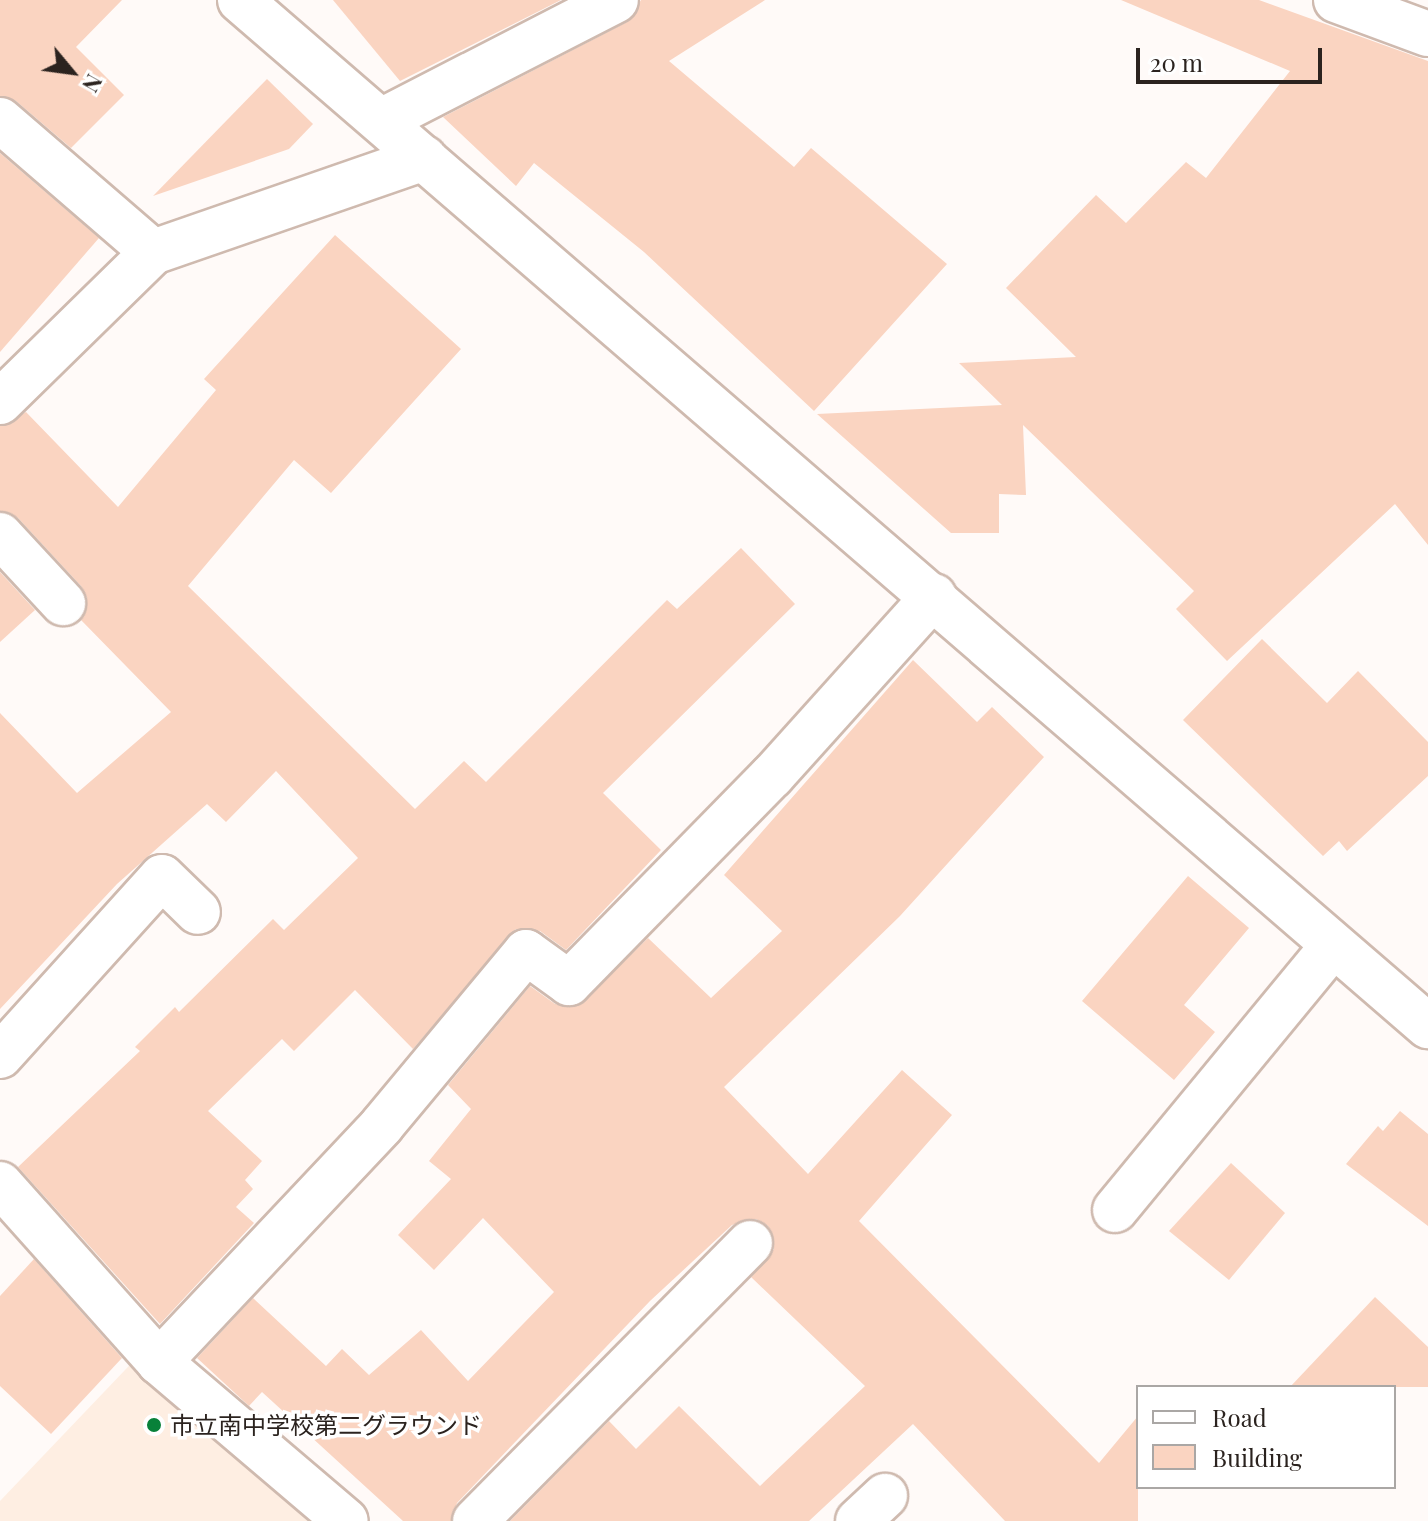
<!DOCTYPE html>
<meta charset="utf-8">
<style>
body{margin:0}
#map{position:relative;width:1428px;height:1521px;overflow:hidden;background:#fffaf8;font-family:"Playfair Display","Noto Sans JP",serif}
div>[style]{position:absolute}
.education>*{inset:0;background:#feeee2}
.building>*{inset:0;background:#fad4c1}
.roads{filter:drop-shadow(2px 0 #cfbaaf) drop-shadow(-2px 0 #cfbaaf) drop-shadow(0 2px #cfbaaf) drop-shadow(0 -2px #cfbaaf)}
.minor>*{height:44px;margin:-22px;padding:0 22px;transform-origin:22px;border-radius:22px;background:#fff}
.dots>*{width:22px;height:22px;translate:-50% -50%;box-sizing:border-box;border:4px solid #fff;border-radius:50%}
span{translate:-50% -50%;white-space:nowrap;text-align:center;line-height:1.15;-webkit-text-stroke:7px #fff;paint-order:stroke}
.poi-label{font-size:24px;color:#2b231f}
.left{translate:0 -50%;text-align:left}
.legend{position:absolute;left:1136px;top:1385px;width:260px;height:104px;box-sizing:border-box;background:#fff;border:2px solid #aaa7a5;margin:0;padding:10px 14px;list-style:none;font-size:24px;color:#2b231f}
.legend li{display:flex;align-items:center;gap:16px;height:40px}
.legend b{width:40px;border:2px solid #aaa7a5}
.north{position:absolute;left:32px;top:32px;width:80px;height:80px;-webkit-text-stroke:6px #fff;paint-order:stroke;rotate:119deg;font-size:22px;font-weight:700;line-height:32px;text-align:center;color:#2b231f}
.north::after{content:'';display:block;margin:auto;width:28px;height:36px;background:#2b231f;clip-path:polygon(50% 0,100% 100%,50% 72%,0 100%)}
.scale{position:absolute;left:1136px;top:48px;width:186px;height:36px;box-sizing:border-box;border:4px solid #2b231f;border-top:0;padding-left:10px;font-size:24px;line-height:28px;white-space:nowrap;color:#2b231f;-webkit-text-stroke:6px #fff;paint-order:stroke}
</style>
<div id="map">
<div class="education">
<i style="clip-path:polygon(146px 1348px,347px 1521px,0 1521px,0 1501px)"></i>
</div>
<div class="building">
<i style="clip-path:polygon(0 0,122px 0,76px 47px,124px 95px,71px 148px,16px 101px,0 96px)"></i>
<i style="clip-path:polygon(333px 0,561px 0,400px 81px)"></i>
<i style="clip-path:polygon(641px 0,765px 0,669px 61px,794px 167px,811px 148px,947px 264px,814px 411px,644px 252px,534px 163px,516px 186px,443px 117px,627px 22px)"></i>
<i style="clip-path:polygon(1121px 0,1259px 0,1428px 61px,1428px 545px,1395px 504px,1227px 661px,1176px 609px,1194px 591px,1023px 425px,1026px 495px,999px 494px,999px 533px,951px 533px,817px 414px,1002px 405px,959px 363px,1076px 357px,1006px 288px,1096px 195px,1126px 223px,1186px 162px,1206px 178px,1290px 71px)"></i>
<i style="clip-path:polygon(267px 79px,313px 124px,289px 149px,153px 196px)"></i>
<i style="clip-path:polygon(0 153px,99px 238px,0 352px)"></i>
<i style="clip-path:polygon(335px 235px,461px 349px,331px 493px,294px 460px,188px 586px,415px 809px,464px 761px,486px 782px,667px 600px,677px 609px,741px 548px,795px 604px,603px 793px,661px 850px,566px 950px,540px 931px,516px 929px,413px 1049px,355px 990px,294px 1051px,282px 1039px,208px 1111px,262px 1161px,245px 1180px,253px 1189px,236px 1207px,254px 1223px,160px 1324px,18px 1167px,140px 1051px,135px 1047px,175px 1007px,179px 1012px,273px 919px,284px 930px,358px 858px,276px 771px,226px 822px,207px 804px,117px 884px,0 1009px,0 713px,77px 793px,171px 712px,81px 620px,87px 598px,81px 586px,18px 518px,0 511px,0 426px,26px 412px,118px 507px,216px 390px,204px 379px)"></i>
<i style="clip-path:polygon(0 572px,35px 610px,0 642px)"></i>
<i style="clip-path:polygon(1262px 639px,1327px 703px,1358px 671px,1428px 742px,1428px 776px,1347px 851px,1339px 841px,1323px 856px,1183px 720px)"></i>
<i style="clip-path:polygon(913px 660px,977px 722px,992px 707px,1044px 757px,900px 916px,724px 1087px,808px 1174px,902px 1070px,952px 1115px,859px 1221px,1099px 1463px,1138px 1416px,1138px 1521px,1005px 1521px,913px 1424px,809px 1521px,510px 1521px,609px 1421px,636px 1449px,679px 1406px,760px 1486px,865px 1386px,751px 1277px,774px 1249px,768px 1226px,756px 1219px,732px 1225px,650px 1301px,457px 1503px,451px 1521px,403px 1521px,262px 1392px,249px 1406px,197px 1358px,253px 1298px,326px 1366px,342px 1349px,369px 1375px,421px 1330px,468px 1381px,554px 1292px,483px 1218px,434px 1270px,398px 1235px,451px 1179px,429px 1161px,471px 1109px,448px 1085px,530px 986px,555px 1004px,578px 1006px,648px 938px,711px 998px,782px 931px,724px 875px)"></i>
<i style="clip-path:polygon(1188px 876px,1249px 928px,1184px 1005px,1215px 1032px,1174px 1080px,1082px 1001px)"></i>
<i style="clip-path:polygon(1400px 1111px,1428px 1134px,1428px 1226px,1346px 1164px,1378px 1126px,1383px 1131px)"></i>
<i style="clip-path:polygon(1231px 1163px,1285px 1213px,1229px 1280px,1169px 1231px)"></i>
<i style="clip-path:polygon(34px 1259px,122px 1358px,51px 1434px,0 1386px,0 1296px)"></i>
<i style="clip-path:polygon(1375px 1297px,1428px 1347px,1428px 1387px,1290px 1387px)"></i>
</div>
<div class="roads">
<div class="minor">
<i style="left:240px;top:0;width:1570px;rotate:40.82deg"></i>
<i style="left:1336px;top:0;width:98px;rotate:20.3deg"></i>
<i style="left:0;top:120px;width:202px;rotate:40.8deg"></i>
<i style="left:381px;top:121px;width:264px;rotate:-27.2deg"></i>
<i style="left:0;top:402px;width:214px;rotate:-44.4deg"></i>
<i style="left:153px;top:252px;width:287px;rotate:-19.1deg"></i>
<i style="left:0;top:535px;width:93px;rotate:47.2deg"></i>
<i style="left:0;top:1056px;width:241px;rotate:-47.9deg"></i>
<i style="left:162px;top:877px;width:50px;rotate:44.2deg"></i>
<i style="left:0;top:1184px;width:239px;rotate:48.2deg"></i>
<i style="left:159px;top:1362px;width:245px;rotate:40.4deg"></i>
<i style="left:1115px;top:1210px;width:342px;rotate:-50.5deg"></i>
<i style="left:159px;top:1362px;width:325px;rotate:-46.7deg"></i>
<i style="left:382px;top:1125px;width:225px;rotate:-50.2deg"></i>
<i style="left:526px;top:952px;width:53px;rotate:35.8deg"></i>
<i style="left:569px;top:983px;width:290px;rotate:-45.6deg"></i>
<i style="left:772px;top:776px;width:242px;rotate:-48deg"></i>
<i style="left:475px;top:1521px;width:391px;rotate:-45.3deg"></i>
<i style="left:858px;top:1521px;width:37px;rotate:-43deg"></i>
</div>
</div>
<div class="dots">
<i style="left:154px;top:1425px;background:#088139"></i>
</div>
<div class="poi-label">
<span class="left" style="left:170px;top:1425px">市立南中学校第二グラウンド</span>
</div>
<ul class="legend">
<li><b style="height:10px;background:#fff"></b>Road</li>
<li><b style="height:22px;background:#fad4c1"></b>Building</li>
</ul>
<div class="north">N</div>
<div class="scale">20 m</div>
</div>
